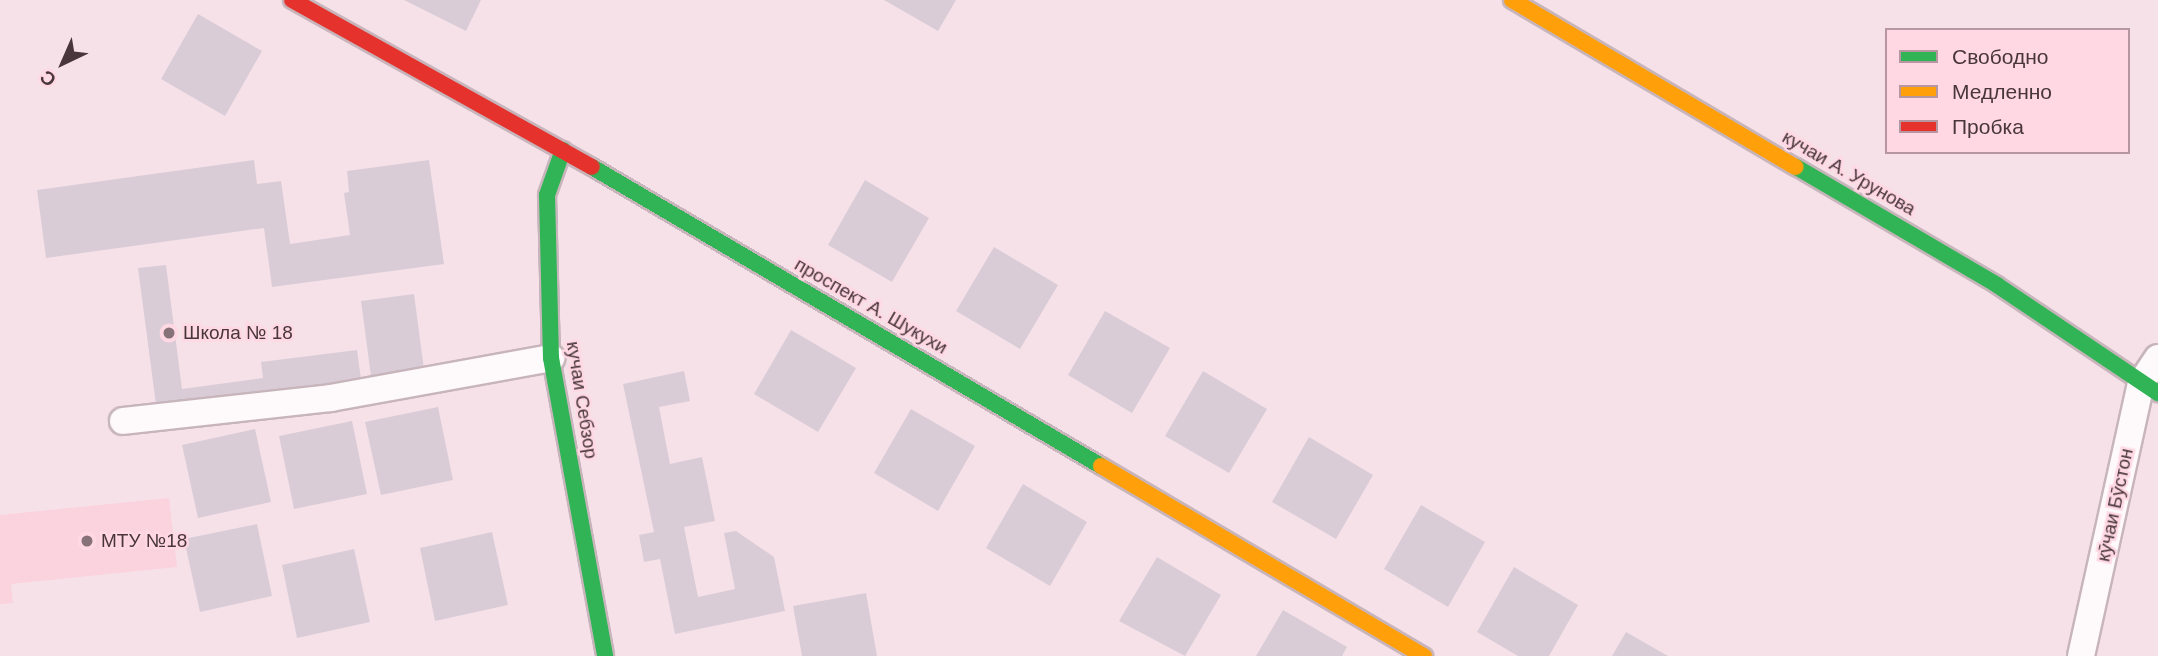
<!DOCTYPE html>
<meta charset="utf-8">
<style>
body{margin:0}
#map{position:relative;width:2158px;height:656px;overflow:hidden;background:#f6e1e8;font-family:Helvetica,sans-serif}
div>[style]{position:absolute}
.built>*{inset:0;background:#fad3df}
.building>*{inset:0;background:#d9ccd7}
.roads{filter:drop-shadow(2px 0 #c7b5bb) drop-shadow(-2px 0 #c7b5bb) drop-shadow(0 2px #c7b5bb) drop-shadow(0 -2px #c7b5bb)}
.street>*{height:26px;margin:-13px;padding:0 13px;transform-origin:13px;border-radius:13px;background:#fefafc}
.fast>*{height:16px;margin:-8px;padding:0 8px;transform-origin:8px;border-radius:8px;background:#30b455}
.slow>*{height:16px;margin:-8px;padding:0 8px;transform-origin:8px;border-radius:8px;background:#ff9f0a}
.jam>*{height:16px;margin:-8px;padding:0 8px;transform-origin:8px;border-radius:8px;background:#e5322d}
.dots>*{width:19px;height:19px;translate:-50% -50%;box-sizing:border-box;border:4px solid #ffd8e4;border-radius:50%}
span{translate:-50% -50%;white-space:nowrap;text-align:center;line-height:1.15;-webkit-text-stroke:5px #ffd8e4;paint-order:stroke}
.street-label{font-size:19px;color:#49363c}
.poi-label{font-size:19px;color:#49363c}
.left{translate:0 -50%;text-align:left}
.legend{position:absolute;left:1885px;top:28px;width:245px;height:126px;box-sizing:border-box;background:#ffd8e4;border:2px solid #b697a1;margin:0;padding:9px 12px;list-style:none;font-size:21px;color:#49363c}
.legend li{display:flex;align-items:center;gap:14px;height:35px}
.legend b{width:35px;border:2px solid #b697a1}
.north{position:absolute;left:28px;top:28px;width:70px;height:70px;-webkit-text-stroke:5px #ffd8e4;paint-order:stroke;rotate:224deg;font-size:19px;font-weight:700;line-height:28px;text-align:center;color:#49363c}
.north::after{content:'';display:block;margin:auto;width:24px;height:32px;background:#49363c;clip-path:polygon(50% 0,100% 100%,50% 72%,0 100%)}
</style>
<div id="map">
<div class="built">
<i style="clip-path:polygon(169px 498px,177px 567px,11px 584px,13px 603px,0 604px,0 515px)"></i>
</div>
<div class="building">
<i style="clip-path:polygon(404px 0,481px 0,466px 31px)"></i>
<i style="clip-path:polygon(884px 0,956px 0,938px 31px)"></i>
<i style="clip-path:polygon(198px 14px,262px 51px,225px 116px,161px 79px)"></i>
<i style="clip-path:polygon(254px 160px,257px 184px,281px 181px,290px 244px,350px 235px,344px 193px,349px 192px,347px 171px,429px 160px,444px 264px,272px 287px,264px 228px,46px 258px,37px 190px)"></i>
<i style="clip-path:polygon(865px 180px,929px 218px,892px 282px,828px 245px)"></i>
<i style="clip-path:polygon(994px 247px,1058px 285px,1020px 349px,956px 311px)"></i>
<i style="clip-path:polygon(166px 265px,182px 389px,263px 378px,261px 362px,357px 350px,363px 394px,158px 420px,138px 268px)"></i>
<i style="clip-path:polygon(414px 294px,425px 377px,372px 384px,361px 301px)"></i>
<i style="clip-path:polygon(1105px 311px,1170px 348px,1132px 413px,1068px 375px)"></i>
<i style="clip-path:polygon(791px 330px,856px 368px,818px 432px,754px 394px)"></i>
<i style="clip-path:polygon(684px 371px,690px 401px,659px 407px,670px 464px,702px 457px,715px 521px,684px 527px,698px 597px,735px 589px,724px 533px,736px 531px,774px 557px,785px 611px,675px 634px,660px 559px,644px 562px,639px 535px,654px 532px,623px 384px)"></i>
<i style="clip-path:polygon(1203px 371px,1267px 409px,1229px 473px,1165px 436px)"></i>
<i style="clip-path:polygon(438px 407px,453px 480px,381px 495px,365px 422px)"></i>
<i style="clip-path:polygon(911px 409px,975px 446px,938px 511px,874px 473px)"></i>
<i style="clip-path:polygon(352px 421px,367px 494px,294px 509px,279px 436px)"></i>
<i style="clip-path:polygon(255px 429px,271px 502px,198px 518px,182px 445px)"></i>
<i style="clip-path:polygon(1309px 437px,1373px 475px,1336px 539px,1272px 502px)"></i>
<i style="clip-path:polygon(1023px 484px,1087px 522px,1050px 586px,986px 548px)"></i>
<i style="clip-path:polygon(1421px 505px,1485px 542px,1448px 607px,1384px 569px)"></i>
<i style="clip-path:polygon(257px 524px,272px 596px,200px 612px,184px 539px)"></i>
<i style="clip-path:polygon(492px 532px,508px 605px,435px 621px,420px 548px)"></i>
<i style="clip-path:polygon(354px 549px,370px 622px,297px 638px,282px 565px)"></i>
<i style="clip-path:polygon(1157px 557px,1221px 595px,1185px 656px,1119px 621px)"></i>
<i style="clip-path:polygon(1514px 567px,1578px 605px,1549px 656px,1518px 656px,1477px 632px)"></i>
<i style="clip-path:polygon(866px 593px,877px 656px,802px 656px,793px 606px)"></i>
<i style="clip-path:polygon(1283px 610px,1347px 647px,1342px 656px,1256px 656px)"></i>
<i style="clip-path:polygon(1626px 632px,1668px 656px,1612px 656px)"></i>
</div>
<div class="roads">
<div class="street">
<i style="left:123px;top:421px;width:209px;rotate:-6.3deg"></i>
<i style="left:331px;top:398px;width:224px;rotate:-10.3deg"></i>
<i style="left:2081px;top:656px;width:280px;rotate:-77.6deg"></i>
<i style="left:2141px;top:383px;width:30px;rotate:-56deg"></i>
</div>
<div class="fast">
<i style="left:563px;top:150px;width:48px;rotate:109.6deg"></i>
<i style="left:547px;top:195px;width:163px;rotate:88.6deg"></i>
<i style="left:551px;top:358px;width:303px;rotate:79.7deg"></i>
<i style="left:592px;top:167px;width:590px;rotate:30.43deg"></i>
<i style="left:1796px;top:167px;width:233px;rotate:30.4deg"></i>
<i style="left:1997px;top:285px;width:194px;rotate:33.9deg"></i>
</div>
<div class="slow">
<i style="left:1512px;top:0;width:329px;rotate:30.5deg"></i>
<i style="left:1101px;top:466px;width:375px;rotate:30.5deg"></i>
</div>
<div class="jam">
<i style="left:292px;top:0;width:343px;rotate:29.1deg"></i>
</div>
</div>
<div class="dots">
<i style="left:169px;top:333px;background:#867278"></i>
<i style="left:87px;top:541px;background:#867278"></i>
</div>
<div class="street-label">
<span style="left:1849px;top:173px;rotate:30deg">кучаи А. Урунова</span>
<span style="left:871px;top:306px;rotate:30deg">проспект А. Шукухи</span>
<span style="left:582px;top:400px;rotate:81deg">кучаи Себзор</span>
<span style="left:2115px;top:505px;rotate:-78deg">кӯчаи Бӯстон</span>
</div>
<div class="poi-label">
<span class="left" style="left:183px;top:333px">Школа № 18</span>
<span class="left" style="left:101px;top:541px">МТУ №18</span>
</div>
<ul class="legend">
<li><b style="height:9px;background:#30b455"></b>Свободно</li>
<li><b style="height:9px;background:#ff9f0a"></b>Медленно</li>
<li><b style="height:9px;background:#e5322d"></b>Пробка</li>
</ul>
<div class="north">С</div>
</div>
